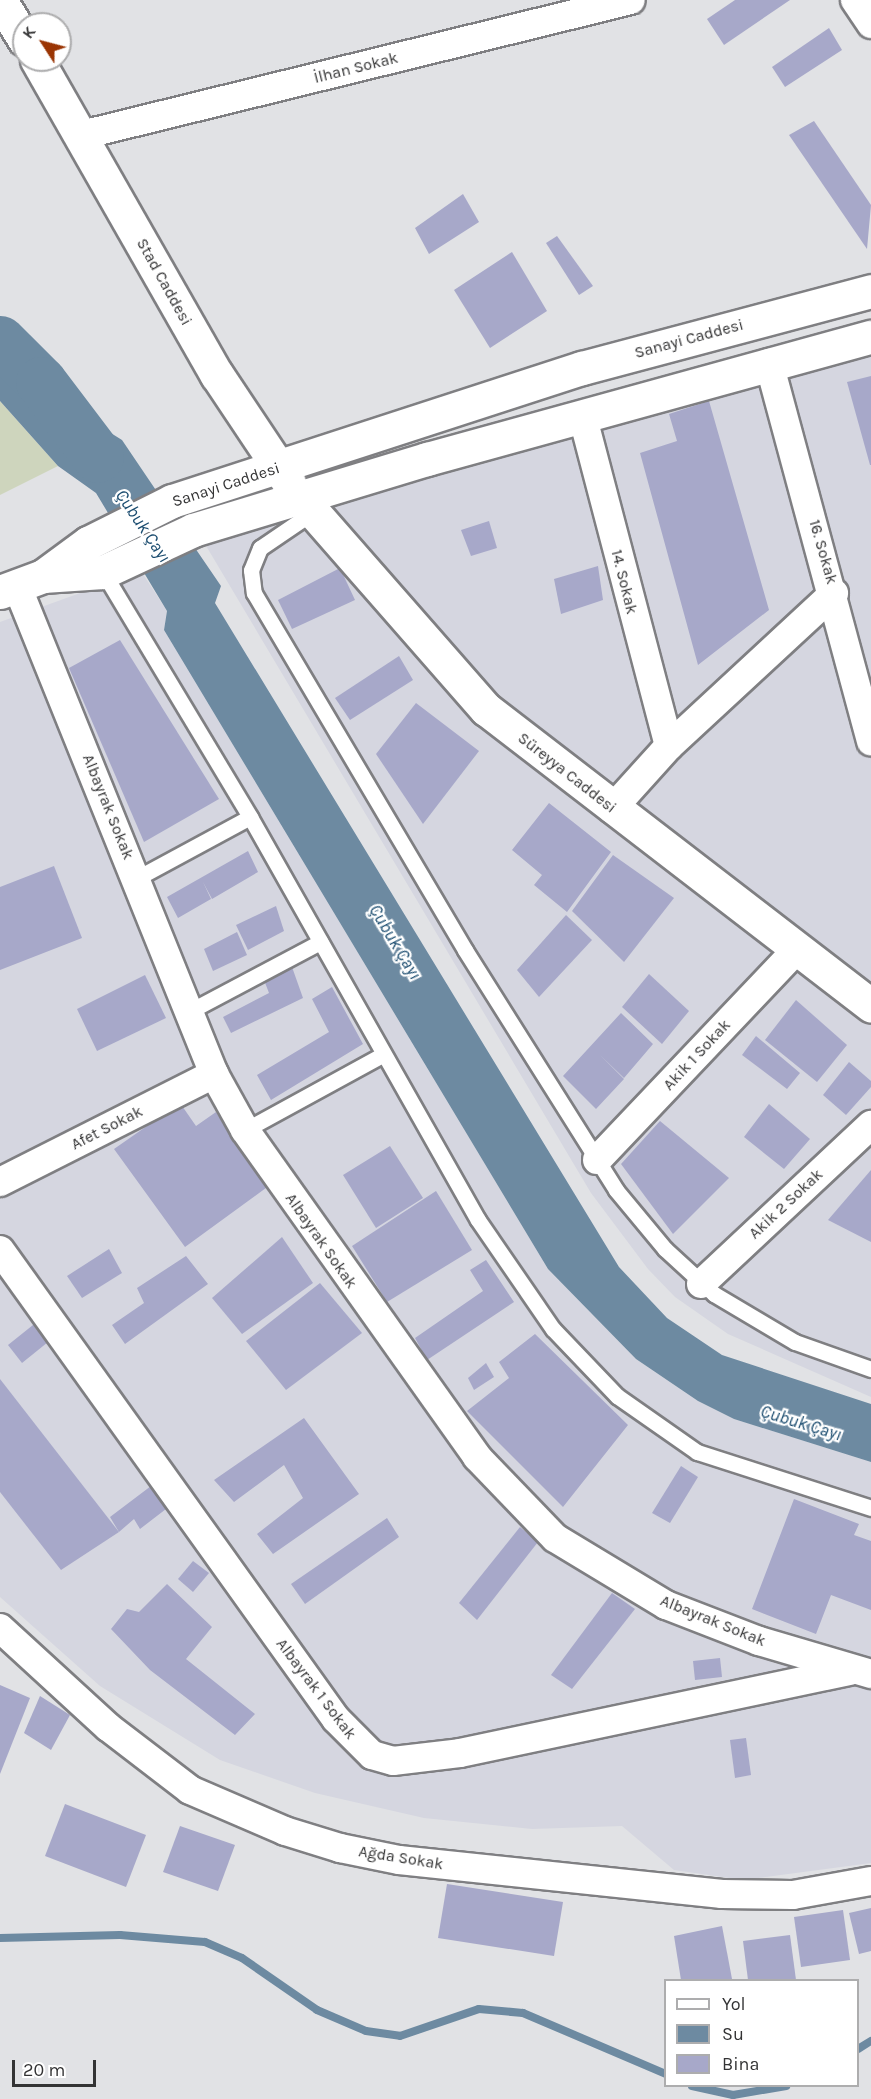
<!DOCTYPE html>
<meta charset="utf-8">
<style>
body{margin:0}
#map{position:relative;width:871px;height:2099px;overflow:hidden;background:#e1e2e5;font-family:Karla,sans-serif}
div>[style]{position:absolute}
.built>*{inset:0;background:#d5d6e0}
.green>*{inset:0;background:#ced5bd}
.water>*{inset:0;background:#6d8aa1}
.stream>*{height:8px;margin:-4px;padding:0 4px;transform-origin:4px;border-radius:4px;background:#6d8aa1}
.river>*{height:51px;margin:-25.5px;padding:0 25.5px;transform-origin:25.5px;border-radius:25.5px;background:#6d8aa1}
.building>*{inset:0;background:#a7a8c9}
.roads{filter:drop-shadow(2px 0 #7f7f82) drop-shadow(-2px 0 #7f7f82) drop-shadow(0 2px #7f7f82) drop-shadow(0 -2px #7f7f82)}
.service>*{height:15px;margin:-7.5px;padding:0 7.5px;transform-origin:7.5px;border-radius:7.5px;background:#fff}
.minor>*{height:28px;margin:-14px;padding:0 14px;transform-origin:14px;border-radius:14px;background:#fff}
.tertiary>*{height:33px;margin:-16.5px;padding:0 16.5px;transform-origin:16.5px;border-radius:16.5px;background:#fff}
.secondary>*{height:33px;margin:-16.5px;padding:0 16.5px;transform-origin:16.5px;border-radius:16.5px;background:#fff}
span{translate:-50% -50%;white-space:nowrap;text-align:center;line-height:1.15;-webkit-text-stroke:4.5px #fff;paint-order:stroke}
.street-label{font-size:16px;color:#333334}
.water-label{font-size:18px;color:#1c4d70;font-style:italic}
.legend{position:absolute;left:664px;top:1979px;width:195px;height:108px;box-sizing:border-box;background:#fff;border:2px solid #adadae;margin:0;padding:8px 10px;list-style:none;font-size:18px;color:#333334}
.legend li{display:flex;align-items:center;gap:12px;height:30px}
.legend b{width:30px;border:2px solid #adadae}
.north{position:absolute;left:12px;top:12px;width:60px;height:60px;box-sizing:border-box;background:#fff;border:2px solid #adadae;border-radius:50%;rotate:306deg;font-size:16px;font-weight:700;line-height:24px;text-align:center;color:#333334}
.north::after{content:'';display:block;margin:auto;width:21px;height:27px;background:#9a3504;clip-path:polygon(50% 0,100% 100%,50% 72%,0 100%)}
.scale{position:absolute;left:12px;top:2060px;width:84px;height:27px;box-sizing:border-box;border:3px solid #333334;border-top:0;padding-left:8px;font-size:18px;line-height:21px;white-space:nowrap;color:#333334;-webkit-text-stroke:4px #fff;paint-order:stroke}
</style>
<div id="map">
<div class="built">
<i style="clip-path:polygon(871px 351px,871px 1397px,728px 1334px,675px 1297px,648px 1269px,591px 1193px,199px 534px,449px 463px,574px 437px)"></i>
<i style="clip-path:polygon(141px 571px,167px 611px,164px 630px,548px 1269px,636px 1359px,698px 1401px,734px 1419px,871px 1462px,871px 1863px,743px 1880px,674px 1870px,622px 1826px,532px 1829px,424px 1818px,315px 1793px,220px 1760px,100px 1686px,0 1597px,0 622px)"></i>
</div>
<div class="green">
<i style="clip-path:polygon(0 401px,58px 466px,0 495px)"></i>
</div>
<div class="water">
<i style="clip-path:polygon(0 351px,32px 384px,122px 440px,193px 545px,221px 586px,215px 603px,619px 1267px,667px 1318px,722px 1355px,871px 1404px,871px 1462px,734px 1419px,698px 1401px,636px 1359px,548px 1269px,164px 630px,167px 611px,96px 493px,58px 466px,0 401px)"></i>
</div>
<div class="stream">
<i style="left:0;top:1938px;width:120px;rotate:-1.4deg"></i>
<i style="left:120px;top:1935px;width:85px;rotate:4.7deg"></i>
<i style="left:205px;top:1942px;width:40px;rotate:23.4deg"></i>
<i style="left:242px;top:1958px;width:91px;rotate:34.7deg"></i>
<i style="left:317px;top:2010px;width:53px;rotate:23.2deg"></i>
<i style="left:366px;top:2031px;width:34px;rotate:8deg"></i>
<i style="left:400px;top:2036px;width:83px;rotate:-18.9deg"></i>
<i style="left:479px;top:2009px;width:44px;rotate:5.2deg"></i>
<i style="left:523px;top:2013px;width:155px;rotate:23.1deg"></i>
<i style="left:858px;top:2049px;width:15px;rotate:-32deg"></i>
<i style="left:692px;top:2086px;width:42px;rotate:12.4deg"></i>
<i style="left:733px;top:2095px;width:54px;rotate:-9.6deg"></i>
</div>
<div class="river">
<i style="left:0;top:341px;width:58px;rotate:45deg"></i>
<i style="left:41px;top:382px;width:94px;rotate:52.8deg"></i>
</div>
<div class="building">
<i style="clip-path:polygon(735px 0,790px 0,724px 45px,707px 19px)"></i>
<i style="clip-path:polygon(829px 28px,842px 50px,785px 87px,772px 67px)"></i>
<i style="clip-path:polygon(814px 121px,871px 205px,867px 249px,789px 135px)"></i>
<i style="clip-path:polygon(463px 194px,479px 222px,429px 254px,415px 228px)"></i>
<i style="clip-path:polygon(557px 236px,593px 286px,579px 295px,546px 243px)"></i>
<i style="clip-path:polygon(512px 252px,547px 311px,490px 348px,454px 290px)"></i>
<i style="clip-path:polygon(871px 376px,871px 465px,870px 465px,847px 382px)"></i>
<i style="clip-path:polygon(709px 401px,769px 610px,698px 665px,640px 453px,677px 441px,669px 414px)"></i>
<i style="clip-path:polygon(489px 521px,497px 548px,471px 556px,461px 530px)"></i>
<i style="clip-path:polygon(598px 566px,603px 600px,561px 614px,554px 579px)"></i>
<i style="clip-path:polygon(340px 568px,355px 600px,292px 629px,278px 600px)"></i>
<i style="clip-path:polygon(120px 640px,219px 799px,144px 842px,69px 668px)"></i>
<i style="clip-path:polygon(399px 656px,413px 680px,350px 720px,335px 698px)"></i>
<i style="clip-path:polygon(416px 703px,479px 751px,423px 824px,376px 754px)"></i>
<i style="clip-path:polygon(549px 803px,611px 852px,567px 912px,534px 885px,542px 875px,512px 850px)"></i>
<i style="clip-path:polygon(248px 851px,258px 872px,212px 899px,203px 882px,211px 899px,178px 918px,167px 897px)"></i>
<i style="clip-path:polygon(613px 855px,674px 898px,624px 962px,572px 911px)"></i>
<i style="clip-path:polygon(54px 866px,82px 938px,0 970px,0 887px)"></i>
<i style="clip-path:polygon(276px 906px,284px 931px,248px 950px,236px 925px)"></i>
<i style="clip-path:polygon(566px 915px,592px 940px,539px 997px,517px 970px)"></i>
<i style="clip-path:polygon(237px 932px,247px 955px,213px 971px,204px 949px)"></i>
<i style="clip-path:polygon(292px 967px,303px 998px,231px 1033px,223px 1017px,269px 993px,264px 980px)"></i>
<i style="clip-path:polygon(649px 974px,689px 1011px,662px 1044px,622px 1007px)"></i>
<i style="clip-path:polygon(145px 975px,166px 1018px,97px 1051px,77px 1009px)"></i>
<i style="clip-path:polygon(332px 987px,363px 1044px,271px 1100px,257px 1075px,329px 1032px,312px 999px)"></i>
<i style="clip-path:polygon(796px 1000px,847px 1045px,817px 1082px,765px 1040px)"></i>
<i style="clip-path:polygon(621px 1013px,653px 1044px,624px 1078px,600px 1055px,624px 1079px,596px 1109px,563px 1076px)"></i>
<i style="clip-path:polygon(756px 1036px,800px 1073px,787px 1089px,742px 1055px)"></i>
<i style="clip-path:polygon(849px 1062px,871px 1081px,871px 1087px,846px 1115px,823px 1095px)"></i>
<i style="clip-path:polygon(180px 1103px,196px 1126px,216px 1112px,270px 1185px,185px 1247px,114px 1149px)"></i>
<i style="clip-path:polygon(769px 1104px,810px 1139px,784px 1169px,744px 1137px)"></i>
<i style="clip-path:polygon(660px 1121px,729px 1178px,673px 1234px,621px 1164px)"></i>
<i style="clip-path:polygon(390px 1146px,423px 1198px,376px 1228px,343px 1175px)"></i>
<i style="clip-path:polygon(871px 1170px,871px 1242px,828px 1220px)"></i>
<i style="clip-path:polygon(436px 1191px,472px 1250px,387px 1302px,352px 1246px)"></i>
<i style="clip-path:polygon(282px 1237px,313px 1283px,242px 1334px,212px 1298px)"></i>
<i style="clip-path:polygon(109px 1249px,122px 1273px,82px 1298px,67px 1276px)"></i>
<i style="clip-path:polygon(186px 1256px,208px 1284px,125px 1344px,112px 1325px,144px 1303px,137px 1288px)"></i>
<i style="clip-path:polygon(486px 1260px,514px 1302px,427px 1360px,415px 1338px,483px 1291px,470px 1270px)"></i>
<i style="clip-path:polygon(320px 1283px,362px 1333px,286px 1390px,246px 1341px)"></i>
<i style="clip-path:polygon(38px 1321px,53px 1338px,22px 1363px,8px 1345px)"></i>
<i style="clip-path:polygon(535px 1334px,628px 1425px,563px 1507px,467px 1411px,509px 1378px,499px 1362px)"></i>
<i style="clip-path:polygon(486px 1363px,494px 1377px,474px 1390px,468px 1378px)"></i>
<i style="clip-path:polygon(0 1379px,119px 1532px,61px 1570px,0 1492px)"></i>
<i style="clip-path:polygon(304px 1418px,359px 1494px,273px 1554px,257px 1534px,303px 1498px,284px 1465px,234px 1502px,214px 1480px)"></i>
<i style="clip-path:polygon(681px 1466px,698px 1477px,670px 1523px,652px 1513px)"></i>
<i style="clip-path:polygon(151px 1486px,166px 1509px,140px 1529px,134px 1519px,119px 1532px,110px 1517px)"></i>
<i style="clip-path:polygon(794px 1499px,859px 1524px,854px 1535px,871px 1541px,871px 1610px,831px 1595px,816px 1634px,752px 1609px)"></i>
<i style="clip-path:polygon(387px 1518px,399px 1537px,305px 1604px,291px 1584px)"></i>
<i style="clip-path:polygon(520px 1527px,538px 1542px,477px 1620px,459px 1603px)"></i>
<i style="clip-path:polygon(193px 1561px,209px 1573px,193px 1592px,178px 1579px)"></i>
<i style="clip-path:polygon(167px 1584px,212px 1627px,186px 1659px,255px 1714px,235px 1735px,150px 1670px,111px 1629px,127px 1609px,139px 1612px)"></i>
<i style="clip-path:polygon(612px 1593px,635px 1609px,572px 1689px,551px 1675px)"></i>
<i style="clip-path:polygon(720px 1658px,722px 1677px,695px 1680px,693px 1661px)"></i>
<i style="clip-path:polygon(0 1685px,30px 1698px,0 1774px)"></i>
<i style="clip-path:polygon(40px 1696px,70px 1715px,51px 1750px,24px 1733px)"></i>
<i style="clip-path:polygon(746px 1738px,751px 1775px,735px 1778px,730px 1740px)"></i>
<i style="clip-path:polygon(65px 1804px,146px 1835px,126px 1887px,45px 1856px)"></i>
<i style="clip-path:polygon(180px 1826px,235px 1845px,218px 1891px,163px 1872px)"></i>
<i style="clip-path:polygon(447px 1884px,563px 1902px,554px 1956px,438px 1938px)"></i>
<i style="clip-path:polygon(871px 1908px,871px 1951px,859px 1954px,849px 1913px)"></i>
<i style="clip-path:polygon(843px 1910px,850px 1960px,801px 1967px,794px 1917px)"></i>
<i style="clip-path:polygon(722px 1926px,732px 1979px,681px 1980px,674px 1936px)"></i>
<i style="clip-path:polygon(790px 1935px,796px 1980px,748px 1980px,743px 1941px)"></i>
</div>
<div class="roads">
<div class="service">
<i style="left:313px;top:512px;width:64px;rotate:145.8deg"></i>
<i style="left:260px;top:548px;width:24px;rotate:112deg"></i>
<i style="left:251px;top:570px;width:23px;rotate:83deg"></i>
<i style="left:254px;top:593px;width:415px;rotate:59.4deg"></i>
<i style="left:465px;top:950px;width:284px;rotate:57.8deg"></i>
<i style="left:616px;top:1190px;width:77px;rotate:50.3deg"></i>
<i style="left:665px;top:1249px;width:67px;rotate:42.6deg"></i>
<i style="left:714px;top:1294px;width:94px;rotate:30.7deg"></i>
<i style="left:795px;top:1342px;width:81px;rotate:19.6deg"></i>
<i style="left:103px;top:572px;width:286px;rotate:59deg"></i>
<i style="left:250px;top:817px;width:463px;rotate:60.5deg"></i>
<i style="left:478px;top:1220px;width:132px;rotate:55.5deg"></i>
<i style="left:553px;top:1329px;width:93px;rotate:46.3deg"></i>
<i style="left:617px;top:1396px;width:98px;rotate:35deg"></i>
<i style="left:697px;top:1452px;width:183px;rotate:17.8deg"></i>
<i style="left:137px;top:878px;width:128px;rotate:-28.4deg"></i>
<i style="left:186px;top:1013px;width:152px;rotate:-27.9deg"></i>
<i style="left:245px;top:1130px;width:156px;rotate:-28.7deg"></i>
</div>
<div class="minor">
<i style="left:855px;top:0;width:29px;rotate:56deg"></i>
<i style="left:82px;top:135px;width:565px;rotate:-13.82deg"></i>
<i style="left:769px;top:363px;width:392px;rotate:74.9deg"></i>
<i style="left:583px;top:418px;width:339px;rotate:75.3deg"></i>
<i style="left:17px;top:586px;width:526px;rotate:68.02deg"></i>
<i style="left:214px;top:1074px;width:64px;rotate:61deg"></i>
<i style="left:245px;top:1130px;width:401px;rotate:54.6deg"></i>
<i style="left:477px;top:1457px;width:112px;rotate:46.1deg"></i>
<i style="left:555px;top:1538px;width:130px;rotate:31.1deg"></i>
<i style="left:666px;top:1605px;width:100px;rotate:21.2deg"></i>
<i style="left:759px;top:1641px;width:117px;rotate:16.4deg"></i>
<i style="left:612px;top:809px;width:85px;rotate:-47.9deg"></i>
<i style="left:669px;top:746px;width:225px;rotate:-42.8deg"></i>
<i style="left:597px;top:1160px;width:291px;rotate:-46.5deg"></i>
<i style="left:0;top:1182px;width:240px;rotate:-26.8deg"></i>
<i style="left:0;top:1250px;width:577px;rotate:54.38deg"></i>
<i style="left:336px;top:1719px;width:51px;rotate:45deg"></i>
<i style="left:372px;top:1755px;width:22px;rotate:16deg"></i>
<i style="left:393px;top:1761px;width:67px;rotate:-6.8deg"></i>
<i style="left:460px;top:1753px;width:399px;rotate:-11.9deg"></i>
<i style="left:701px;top:1284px;width:233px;rotate:-43.1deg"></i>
<i style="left:0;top:1628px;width:147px;rotate:42.5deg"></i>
<i style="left:108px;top:1727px;width:103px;rotate:37.5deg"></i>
<i style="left:190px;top:1790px;width:103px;rotate:23.3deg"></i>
<i style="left:285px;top:1831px;width:58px;rotate:17.2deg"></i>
<i style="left:340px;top:1848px;width:60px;rotate:11.5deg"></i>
<i style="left:399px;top:1860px;width:325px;rotate:6deg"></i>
<i style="left:722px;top:1894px;width:71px;rotate:0.8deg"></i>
<i style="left:793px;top:1895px;width:79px;rotate:-10.2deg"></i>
</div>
<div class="tertiary">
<i style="left:301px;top:498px;width:281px;rotate:48.8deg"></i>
<i style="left:486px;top:709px;width:486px;rotate:37.6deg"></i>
</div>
<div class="secondary">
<i style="left:0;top:0;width:46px;rotate:58.4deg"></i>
<i style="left:37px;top:60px;width:363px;rotate:60.3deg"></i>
<i style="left:217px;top:375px;width:130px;rotate:56.3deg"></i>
<i style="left:43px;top:576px;width:56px;rotate:-36.3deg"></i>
<i style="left:88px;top:543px;width:94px;rotate:-26.6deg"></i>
<i style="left:172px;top:501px;width:431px;rotate:-18deg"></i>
<i style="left:582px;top:368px;width:299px;rotate:-14.9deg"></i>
<i style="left:0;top:592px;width:46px;rotate:-20.4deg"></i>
<i style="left:43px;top:576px;width:60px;rotate:-3.8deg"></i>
<i style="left:103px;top:572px;width:99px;rotate:-25deg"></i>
<i style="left:193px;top:530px;width:245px;rotate:-16.9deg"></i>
<i style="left:427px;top:459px;width:460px;rotate:-15.4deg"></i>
</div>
</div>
<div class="street-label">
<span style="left:356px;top:68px;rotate:-14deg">İlhan Sokak</span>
<span style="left:164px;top:282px;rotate:61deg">Stad Caddesi</span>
<span style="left:689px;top:339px;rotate:-15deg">Sanayi Caddesi</span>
<span style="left:226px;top:485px;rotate:-18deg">Sanayi Caddesi</span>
<span style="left:823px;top:552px;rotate:74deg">16. Sokak</span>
<span style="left:624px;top:582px;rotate:76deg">14. Sokak</span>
<span style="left:567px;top:773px;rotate:38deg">Süreyya Caddesi</span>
<span style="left:108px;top:807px;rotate:68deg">Albayrak Sokak</span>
<span style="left:697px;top:1055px;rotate:-47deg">Akik 1 Sokak</span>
<span style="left:107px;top:1128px;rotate:-27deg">Afet Sokak</span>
<span style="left:786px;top:1204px;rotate:-43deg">Akik 2 Sokak</span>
<span style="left:321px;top:1241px;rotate:55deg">Albayrak Sokak</span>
<span style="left:713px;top:1621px;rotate:22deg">Albayrak Sokak</span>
<span style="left:316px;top:1689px;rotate:53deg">Albayrak 1 Sokak</span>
<span style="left:401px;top:1858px;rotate:9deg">Ağda Sokak</span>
</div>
<div class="water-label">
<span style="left:143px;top:526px;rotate:56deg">Çubuk Çayı</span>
<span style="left:395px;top:942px;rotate:59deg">Çubuk Çayı</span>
<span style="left:801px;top:1423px;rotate:17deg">Çubuk Çayı</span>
</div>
<ul class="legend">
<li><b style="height:8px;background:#fff"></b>Yol</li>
<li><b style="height:16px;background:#6d8aa1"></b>Su</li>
<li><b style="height:16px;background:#a7a8c9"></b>Bina</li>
</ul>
<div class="north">K</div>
<div class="scale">20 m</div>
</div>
